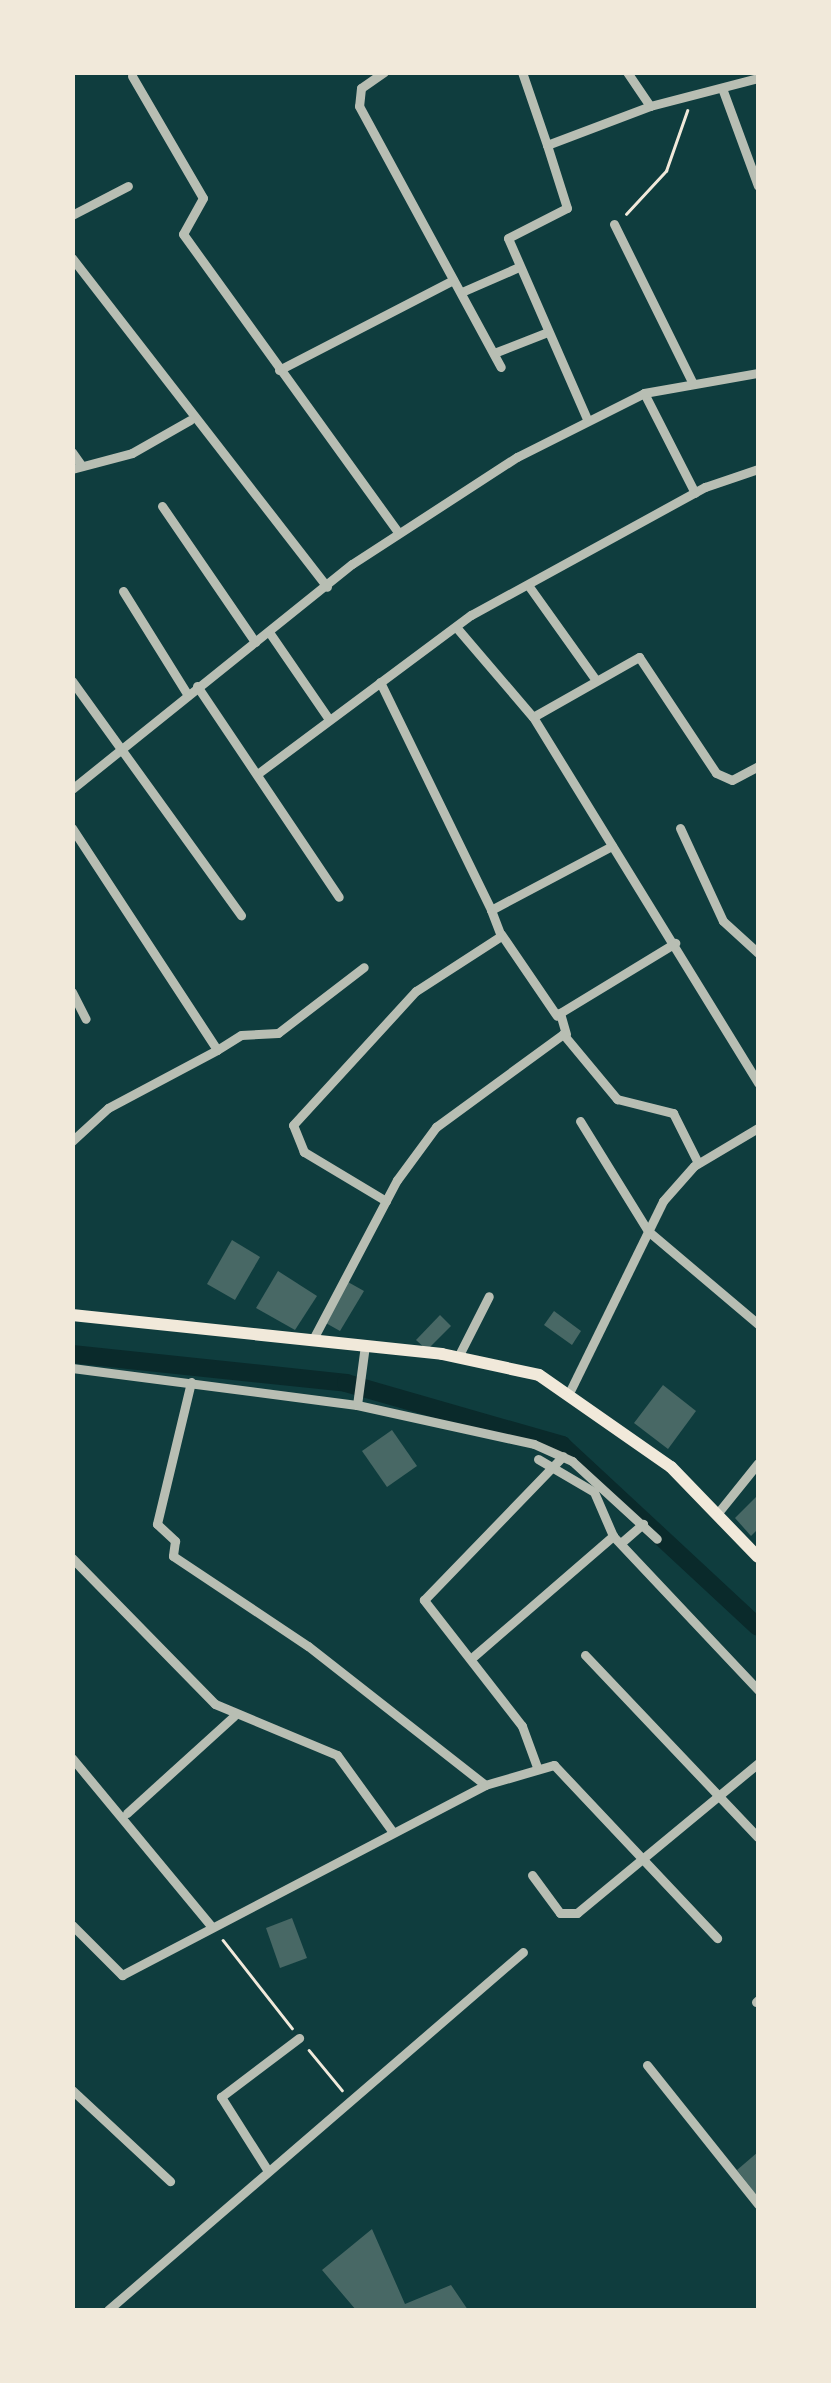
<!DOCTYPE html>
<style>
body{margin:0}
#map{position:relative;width:831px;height:2383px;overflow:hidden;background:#0f3d3e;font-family:"Titillium Web",sans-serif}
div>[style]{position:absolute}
.canal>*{height:18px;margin:-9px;padding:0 9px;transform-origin:9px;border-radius:9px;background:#0a2a2b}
.building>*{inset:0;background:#486865}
.path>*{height:2.5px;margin:-1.25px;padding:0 1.25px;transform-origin:1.25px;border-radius:1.25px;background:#f1e9da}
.minor>*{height:9px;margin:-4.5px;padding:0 4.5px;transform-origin:4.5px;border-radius:4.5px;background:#b8beb3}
.secondary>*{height:12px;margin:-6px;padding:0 6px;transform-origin:6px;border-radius:6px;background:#f1e9da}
span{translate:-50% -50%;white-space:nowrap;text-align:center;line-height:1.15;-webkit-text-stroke:10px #f1e9da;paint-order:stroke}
.frame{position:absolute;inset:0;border:75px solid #f1e9da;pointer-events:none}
</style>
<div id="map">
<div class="canal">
<i style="left:72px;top:1354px;width:276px;rotate:6deg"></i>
<i style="left:346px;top:1383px;width:225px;rotate:16deg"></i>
<i style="left:562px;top:1445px;width:267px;rotate:42.9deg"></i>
</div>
<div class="building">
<i style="clip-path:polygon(232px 1240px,260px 1257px,235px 1300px,207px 1284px)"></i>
<i style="clip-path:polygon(278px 1271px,317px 1296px,295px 1330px,256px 1308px)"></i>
<i style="clip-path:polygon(348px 1282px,364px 1291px,340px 1331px,324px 1322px)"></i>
<i style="clip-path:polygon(554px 1311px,581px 1331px,572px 1345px,544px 1325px)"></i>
<i style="clip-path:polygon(440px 1315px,451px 1326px,427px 1350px,416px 1340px)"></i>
<i style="clip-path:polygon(663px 1385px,696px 1411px,668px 1449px,634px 1423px)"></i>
<i style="clip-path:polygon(392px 1430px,417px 1466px,387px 1487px,362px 1451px)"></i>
<i style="clip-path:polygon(758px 1495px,758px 1529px,751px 1536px,735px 1518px)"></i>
<i style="clip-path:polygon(292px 1918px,307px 1958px,280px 1968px,266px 1928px)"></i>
<i style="clip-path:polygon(758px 2152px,758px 2197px,737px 2170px)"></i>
<i style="clip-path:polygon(372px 2229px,405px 2304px,451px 2285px,468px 2310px,356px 2310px,322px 2270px)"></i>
</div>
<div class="path">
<i style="left:626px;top:214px;width:59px;rotate:-47.1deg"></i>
<i style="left:666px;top:171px;width:64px;rotate:-70.7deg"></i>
<i style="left:223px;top:1940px;width:112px;rotate:51.9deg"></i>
<i style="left:309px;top:2050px;width:52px;rotate:50.5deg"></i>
</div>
<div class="minor">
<i style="left:384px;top:72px;width:28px;rotate:145deg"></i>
<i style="left:361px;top:88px;width:18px;rotate:96deg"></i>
<i style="left:359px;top:106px;width:297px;rotate:61.5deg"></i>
<i style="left:522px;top:72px;width:77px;rotate:71.1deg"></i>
<i style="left:627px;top:72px;width:41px;rotate:55.9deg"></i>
<i style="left:650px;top:106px;width:112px;rotate:-14.5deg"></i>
<i style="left:132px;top:76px;width:141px;rotate:59.8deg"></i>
<i style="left:203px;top:198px;width:41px;rotate:119.1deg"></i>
<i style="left:183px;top:234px;width:367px;rotate:54.2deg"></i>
<i style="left:722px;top:88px;width:104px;rotate:69.8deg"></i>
<i style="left:72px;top:215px;width:63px;rotate:-27.4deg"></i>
<i style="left:614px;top:224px;width:176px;rotate:63.7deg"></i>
<i style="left:72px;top:258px;width:416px;rotate:52.2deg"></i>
<i style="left:464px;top:291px;width:60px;rotate:-23.6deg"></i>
<i style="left:494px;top:353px;width:58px;rotate:-21.3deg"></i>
<i style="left:279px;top:370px;width:196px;rotate:-27.3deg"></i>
<i style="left:644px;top:393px;width:112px;rotate:63deg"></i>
<i style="left:587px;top:419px;width:197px;rotate:-113.6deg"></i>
<i style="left:508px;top:238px;width:66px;rotate:-27deg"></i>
<i style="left:567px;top:208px;width:66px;rotate:-107.6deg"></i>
<i style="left:547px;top:145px;width:110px;rotate:-20.7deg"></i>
<i style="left:72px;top:452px;width:16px;rotate:55deg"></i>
<i style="left:72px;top:469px;width:62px;rotate:-14.9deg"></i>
<i style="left:132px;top:453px;width:67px;rotate:-29.6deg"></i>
<i style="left:162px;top:506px;width:165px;rotate:55.6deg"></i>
<i style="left:528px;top:585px;width:115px;rotate:54.5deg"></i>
<i style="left:123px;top:591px;width:121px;rotate:58.1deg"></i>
<i style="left:456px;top:627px;width:118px;rotate:49.5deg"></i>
<i style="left:533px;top:717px;width:430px;rotate:58.4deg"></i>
<i style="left:269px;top:632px;width:104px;rotate:55.5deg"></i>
<i style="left:72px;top:681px;width:289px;rotate:54.2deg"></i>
<i style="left:380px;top:682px;width:254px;rotate:64deg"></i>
<i style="left:197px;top:686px;width:254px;rotate:56.1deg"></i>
<i style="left:533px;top:717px;width:122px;rotate:-29.5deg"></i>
<i style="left:639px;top:657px;width:139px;rotate:56.4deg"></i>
<i style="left:716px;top:773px;width:17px;rotate:24deg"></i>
<i style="left:732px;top:780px;width:30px;rotate:-28deg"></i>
<i style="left:260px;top:772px;width:263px;rotate:-36.7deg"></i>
<i style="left:471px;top:615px;width:267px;rotate:-28.7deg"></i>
<i style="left:705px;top:487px;width:56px;rotate:-18.8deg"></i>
<i style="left:72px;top:789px;width:359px;rotate:-38.8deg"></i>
<i style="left:352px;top:564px;width:197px;rotate:-33deg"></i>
<i style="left:517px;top:457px;width:142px;rotate:-26.7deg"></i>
<i style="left:644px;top:393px;width:116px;rotate:-10deg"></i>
<i style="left:72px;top:828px;width:265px;rotate:56.8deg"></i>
<i style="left:217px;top:1050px;width:123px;rotate:152deg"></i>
<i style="left:108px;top:1108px;width:49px;rotate:137.5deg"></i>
<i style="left:680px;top:828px;width:102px;rotate:65.2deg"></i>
<i style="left:723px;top:921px;width:47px;rotate:42.4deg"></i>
<i style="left:501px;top:934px;width:99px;rotate:55.7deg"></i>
<i style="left:72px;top:992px;width:30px;rotate:63deg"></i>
<i style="left:566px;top:1034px;width:22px;rotate:-106deg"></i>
<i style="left:560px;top:1013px;width:135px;rotate:-31.3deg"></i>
<i style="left:217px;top:1050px;width:28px;rotate:-32deg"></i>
<i style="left:241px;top:1035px;width:37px;rotate:-3deg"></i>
<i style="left:278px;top:1033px;width:108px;rotate:-37.5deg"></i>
<i style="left:580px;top:1121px;width:129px;rotate:58.3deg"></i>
<i style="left:648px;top:1231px;width:144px;rotate:40.2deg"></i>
<i style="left:386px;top:1201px;width:96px;rotate:-149.1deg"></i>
<i style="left:304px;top:1152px;width:29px;rotate:-112deg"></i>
<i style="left:293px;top:1125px;width:182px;rotate:-47.5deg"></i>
<i style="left:416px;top:991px;width:101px;rotate:-32.9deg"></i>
<i style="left:501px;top:936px;width:28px;rotate:-111deg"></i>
<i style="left:491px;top:910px;width:137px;rotate:-27.9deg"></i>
<i style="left:312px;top:1341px;width:182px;rotate:-62.2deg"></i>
<i style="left:397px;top:1180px;width:66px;rotate:-53.7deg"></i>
<i style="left:436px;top:1127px;width:157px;rotate:-36.2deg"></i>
<i style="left:563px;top:1034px;width:85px;rotate:50.3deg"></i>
<i style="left:617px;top:1099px;width:58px;rotate:14deg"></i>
<i style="left:673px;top:1113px;width:56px;rotate:63.4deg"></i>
<i style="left:458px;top:1357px;width:68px;rotate:-63.1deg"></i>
<i style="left:72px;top:1368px;width:287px;rotate:7.4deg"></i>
<i style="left:357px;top:1405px;width:181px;rotate:12.4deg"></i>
<i style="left:534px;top:1444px;width:42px;rotate:24.1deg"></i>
<i style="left:572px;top:1461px;width:115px;rotate:42.5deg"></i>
<i style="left:191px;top:1382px;width:146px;rotate:103.5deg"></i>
<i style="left:157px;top:1524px;width:25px;rotate:43deg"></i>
<i style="left:175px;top:1541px;width:15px;rotate:98deg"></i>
<i style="left:173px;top:1556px;width:162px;rotate:33.7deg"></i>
<i style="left:308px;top:1646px;width:225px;rotate:38.1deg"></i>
<i style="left:571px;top:1389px;width:209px;rotate:-63.9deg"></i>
<i style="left:663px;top:1201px;width:47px;rotate:-48.5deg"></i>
<i style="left:694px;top:1166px;width:74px;rotate:-30.7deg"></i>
<i style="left:357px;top:1405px;width:61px;rotate:-82.4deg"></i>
<i style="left:538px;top:1459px;width:65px;rotate:30.5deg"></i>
<i style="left:594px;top:1492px;width:48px;rotate:66.6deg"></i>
<i style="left:613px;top:1536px;width:212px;rotate:46.7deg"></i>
<i style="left:717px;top:1514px;width:65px;rotate:-51.2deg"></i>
<i style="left:622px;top:1542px;width:28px;rotate:-41deg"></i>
<i style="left:72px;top:1558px;width:204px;rotate:45.6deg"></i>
<i style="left:215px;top:1704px;width:132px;rotate:22.7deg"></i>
<i style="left:337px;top:1755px;width:94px;rotate:54.1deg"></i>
<i style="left:585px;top:1655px;width:251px;rotate:46.5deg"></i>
<i style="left:474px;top:1656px;width:184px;rotate:-40.8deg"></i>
<i style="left:72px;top:1758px;width:219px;rotate:50.4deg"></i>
<i style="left:537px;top:1767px;width:44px;rotate:-110.1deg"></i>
<i style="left:522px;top:1726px;width:160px;rotate:-127.9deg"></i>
<i style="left:424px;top:1600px;width:200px;rotate:-46deg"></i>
<i style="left:127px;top:1813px;width:144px;rotate:-42.2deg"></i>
<i style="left:532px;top:1875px;width:47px;rotate:53.6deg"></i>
<i style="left:560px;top:1913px;width:17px"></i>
<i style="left:577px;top:1913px;width:235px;rotate:-39.6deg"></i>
<i style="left:72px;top:1925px;width:71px;rotate:45deg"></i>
<i style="left:122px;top:1975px;width:410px;rotate:-27.6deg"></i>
<i style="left:485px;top:1785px;width:72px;rotate:-16.2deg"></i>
<i style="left:554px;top:1765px;width:238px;rotate:46.7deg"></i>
<i style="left:756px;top:2002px;width:3px;rotate:-45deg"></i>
<i style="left:647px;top:2065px;width:178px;rotate:51.4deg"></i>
<i style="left:72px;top:2090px;width:134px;rotate:42.9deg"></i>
<i style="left:268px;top:2171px;width:88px;rotate:-122.4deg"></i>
<i style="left:221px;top:2097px;width:98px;rotate:-37.1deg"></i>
<i style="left:108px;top:2310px;width:548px;rotate:-40.78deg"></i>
</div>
<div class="secondary">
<i style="left:72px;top:1315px;width:372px;rotate:6deg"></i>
<i style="left:442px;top:1354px;width:99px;rotate:12.2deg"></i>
<i style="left:539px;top:1375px;width:161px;rotate:34.9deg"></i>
<i style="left:671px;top:1467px;width:125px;rotate:46deg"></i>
</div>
<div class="frame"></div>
</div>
